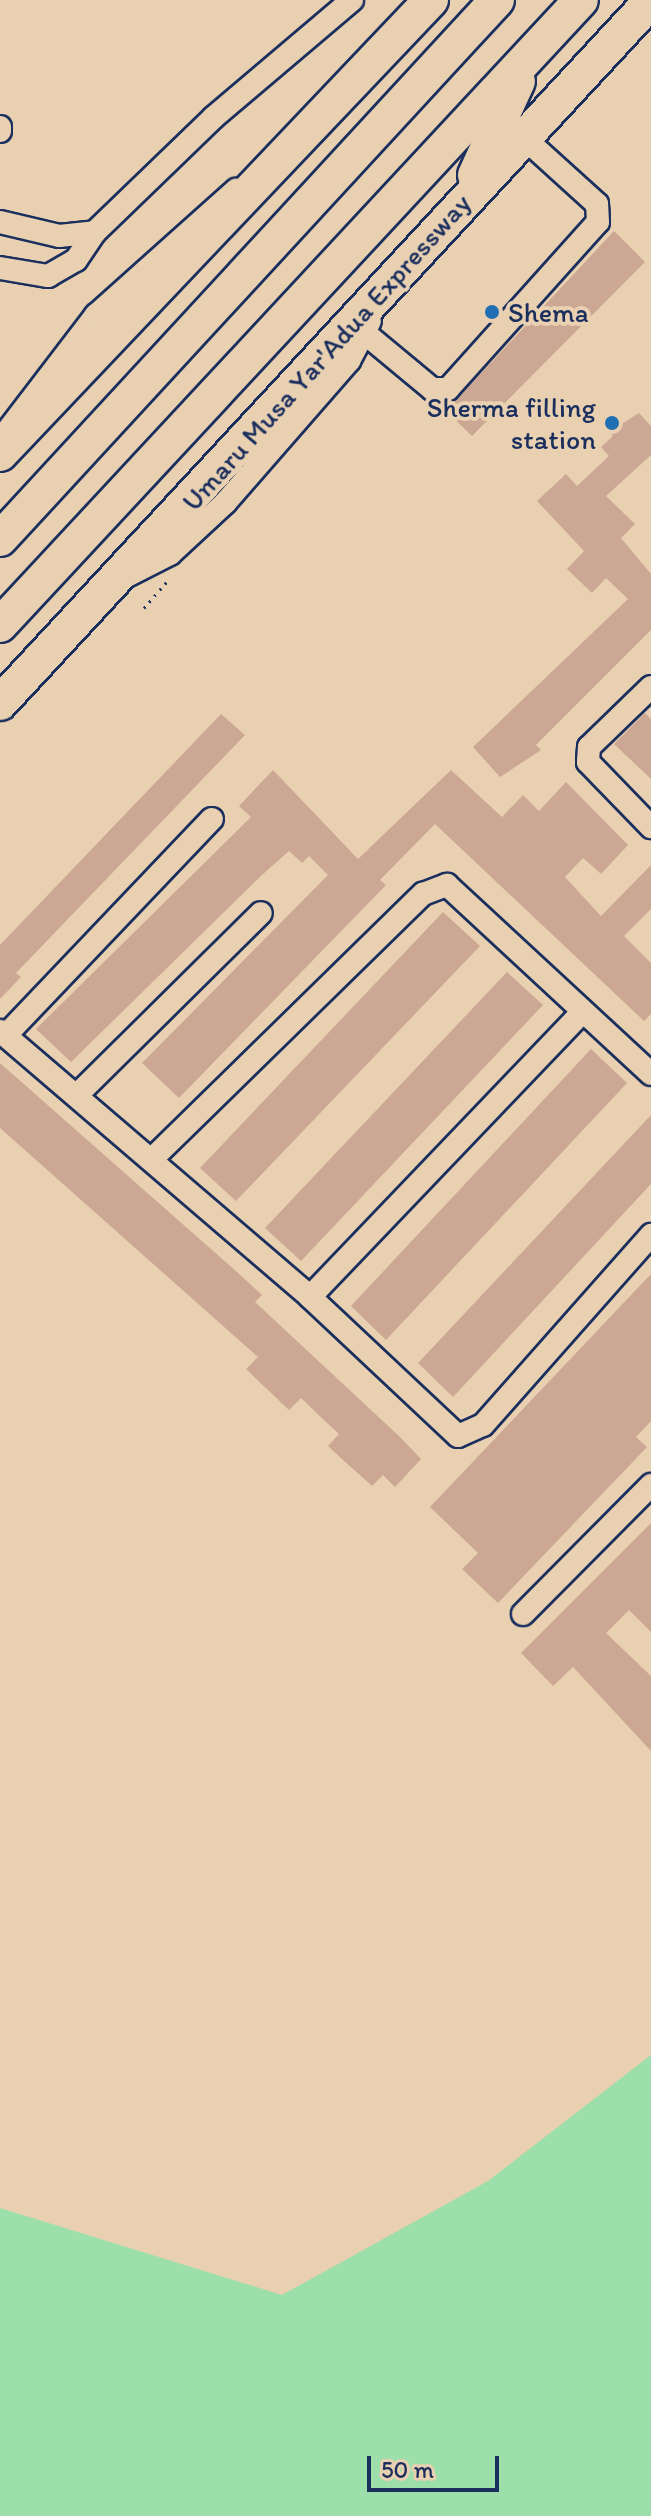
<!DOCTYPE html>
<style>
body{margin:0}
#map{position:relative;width:651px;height:2516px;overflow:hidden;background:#e8d0b1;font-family:Itim,sans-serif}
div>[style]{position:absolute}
.green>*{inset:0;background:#9cdfaa}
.building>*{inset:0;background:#cca894}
.path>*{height:3px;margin-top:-1.5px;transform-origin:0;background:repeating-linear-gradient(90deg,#1b2f5e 0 2px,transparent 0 8px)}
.roads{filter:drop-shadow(2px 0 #1b2f5e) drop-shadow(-2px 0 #1b2f5e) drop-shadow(0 2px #1b2f5e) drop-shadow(0 -2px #1b2f5e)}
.minor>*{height:22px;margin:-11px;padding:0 11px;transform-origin:11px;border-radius:11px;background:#e8d0b1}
.highway>*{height:34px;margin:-17px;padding:0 17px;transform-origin:17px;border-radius:17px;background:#e8d0b1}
.dots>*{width:22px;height:22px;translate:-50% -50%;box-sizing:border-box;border:4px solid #e8d0b1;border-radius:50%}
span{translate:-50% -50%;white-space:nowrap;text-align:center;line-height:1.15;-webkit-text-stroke:8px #e8d0b1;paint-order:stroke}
.poi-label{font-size:28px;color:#1b2f5e}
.left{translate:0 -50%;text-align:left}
.right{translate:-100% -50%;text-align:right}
.street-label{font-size:28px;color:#1b2f5e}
.scale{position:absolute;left:367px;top:2456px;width:132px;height:36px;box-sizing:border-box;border:4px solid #1b2f5e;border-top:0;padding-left:10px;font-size:24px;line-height:28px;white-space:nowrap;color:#1b2f5e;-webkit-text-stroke:6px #e8d0b1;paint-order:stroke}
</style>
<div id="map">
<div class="green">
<i style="clip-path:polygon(651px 2055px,651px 2516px,0 2516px,0 2208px,282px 2295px,488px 2181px)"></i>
</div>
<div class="building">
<i style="clip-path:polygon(614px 231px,645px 262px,472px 436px,440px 405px,458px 398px)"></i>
<i style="clip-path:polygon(639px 413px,651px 426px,651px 455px,606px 496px,635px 524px,621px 538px,651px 574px,651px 630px,536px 745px,541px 750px,500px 777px,473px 747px,628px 599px,606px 578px,592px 593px,567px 569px,584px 551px,537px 501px,566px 474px,577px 486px,609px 456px,601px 447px,613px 436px,609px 432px)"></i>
<i style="clip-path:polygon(645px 713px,651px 719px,651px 779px,614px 744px)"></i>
<i style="clip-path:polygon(221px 714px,245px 735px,16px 973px,21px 977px,0 999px,0 945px)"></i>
<i style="clip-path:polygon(273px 770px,358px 859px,451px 770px,502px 817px,523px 795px,539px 811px,566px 782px,628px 845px,601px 874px,583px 858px,565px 877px,601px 916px,651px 865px,651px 909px,624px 936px,651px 963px,651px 1014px,644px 1021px,435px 824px,380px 880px,386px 885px,179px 1098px,142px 1063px,328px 875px,309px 856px,302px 863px,289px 851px,262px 875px,71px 1062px,36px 1029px,251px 817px,239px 806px)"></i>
<i style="clip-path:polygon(443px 912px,480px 946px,236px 1201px,200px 1168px)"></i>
<i style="clip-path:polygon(507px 972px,543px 1005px,301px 1261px,265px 1228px)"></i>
<i style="clip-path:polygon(591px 1049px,627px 1083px,386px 1340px,351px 1306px)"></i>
<i style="clip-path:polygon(0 1063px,237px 1272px,262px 1295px,255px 1302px,400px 1437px,421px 1459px,395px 1487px,383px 1475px,372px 1486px,343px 1460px,328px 1446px,339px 1434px,326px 1422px,301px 1398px,289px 1410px,246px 1369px,258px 1357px,0 1128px)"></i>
<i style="clip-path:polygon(651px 1115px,651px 1184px,453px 1397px,418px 1363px)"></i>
<i style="clip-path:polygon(651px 1274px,651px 1421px,636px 1437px,647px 1447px,498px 1603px,462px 1569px,478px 1553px,430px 1507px)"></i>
<i style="clip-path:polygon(651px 1523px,651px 1632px,629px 1610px,606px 1633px,651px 1676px,651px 1751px,573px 1667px,553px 1686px,521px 1653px)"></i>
</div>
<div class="path">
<i style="left:144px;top:608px;width:38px;rotate:-49deg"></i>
</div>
<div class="roads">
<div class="minor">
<i style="left:0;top:127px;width:4px;rotate:90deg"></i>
<i style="left:0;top:222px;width:61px;rotate:13.3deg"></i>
<i style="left:59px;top:236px;width:36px;rotate:-6deg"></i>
<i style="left:0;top:268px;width:49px;rotate:9.5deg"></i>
<i style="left:48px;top:276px;width:32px;rotate:-30deg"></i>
<i style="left:76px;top:260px;width:34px;rotate:-56deg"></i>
<i style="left:95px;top:232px;width:165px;rotate:-44deg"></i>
<i style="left:214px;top:117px;width:181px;rotate:-40.3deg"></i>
<i style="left:367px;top:335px;width:85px;rotate:39.7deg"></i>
<i style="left:432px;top:389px;width:16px"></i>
<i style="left:448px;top:389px;width:224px;rotate:-48.1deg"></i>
<i style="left:598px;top:222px;width:18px;rotate:-93deg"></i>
<i style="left:597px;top:204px;width:100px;rotate:-137.8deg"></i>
<i style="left:8px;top:430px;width:145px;rotate:-52.6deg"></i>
<i style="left:96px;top:315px;width:188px;rotate:-41.8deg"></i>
<i style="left:121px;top:579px;width:55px;rotate:-27deg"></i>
<i style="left:170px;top:554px;width:75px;rotate:-42.8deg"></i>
<i style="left:225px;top:503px;width:189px;rotate:-48.9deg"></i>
<i style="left:349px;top:361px;width:45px;rotate:-62.3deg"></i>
<i style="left:651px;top:687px;width:86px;rotate:135.9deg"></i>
<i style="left:589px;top:747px;width:15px;rotate:94deg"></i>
<i style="left:588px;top:762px;width:91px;rotate:45.9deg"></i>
<i style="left:0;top:1031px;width:408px;rotate:40.6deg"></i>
<i style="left:310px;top:1297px;width:203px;rotate:43.2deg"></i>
<i style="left:458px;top:1436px;width:27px;rotate:-24deg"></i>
<i style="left:483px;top:1425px;width:254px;rotate:-48.5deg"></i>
<i style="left:7px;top:1034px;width:297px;rotate:-46.4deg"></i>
<i style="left:78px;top:1094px;width:257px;rotate:-44.7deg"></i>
<i style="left:153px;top:1158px;width:378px;rotate:-44.4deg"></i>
<i style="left:423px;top:894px;width:26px;rotate:-21deg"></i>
<i style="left:447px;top:885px;width:278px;rotate:42.8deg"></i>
<i style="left:310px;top:1297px;width:395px;rotate:-46.3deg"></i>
<i style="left:523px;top:1614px;width:182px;rotate:-45.2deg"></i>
</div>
<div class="highway">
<i style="left:475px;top:175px;width:103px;rotate:-65.4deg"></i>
<i style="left:0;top:454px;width:626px;rotate:-46.49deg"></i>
<i style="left:0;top:539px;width:733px;rotate:-47.32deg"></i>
<i style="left:0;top:625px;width:853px;rotate:-47.09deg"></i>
<i style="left:0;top:703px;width:957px;rotate:-47.16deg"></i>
</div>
</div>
<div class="dots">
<i style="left:492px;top:312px;background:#1f6fb2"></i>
<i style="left:612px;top:423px;background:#1f6fb2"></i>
</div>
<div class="poi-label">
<span class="left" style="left:508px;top:312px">Shema</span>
<span class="right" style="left:596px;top:423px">Sherma filling<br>station</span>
</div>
<div class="street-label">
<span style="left:326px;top:352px;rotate:-48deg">Umaru Musa Yar'Adua Expressway</span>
</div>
<div class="scale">50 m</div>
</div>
